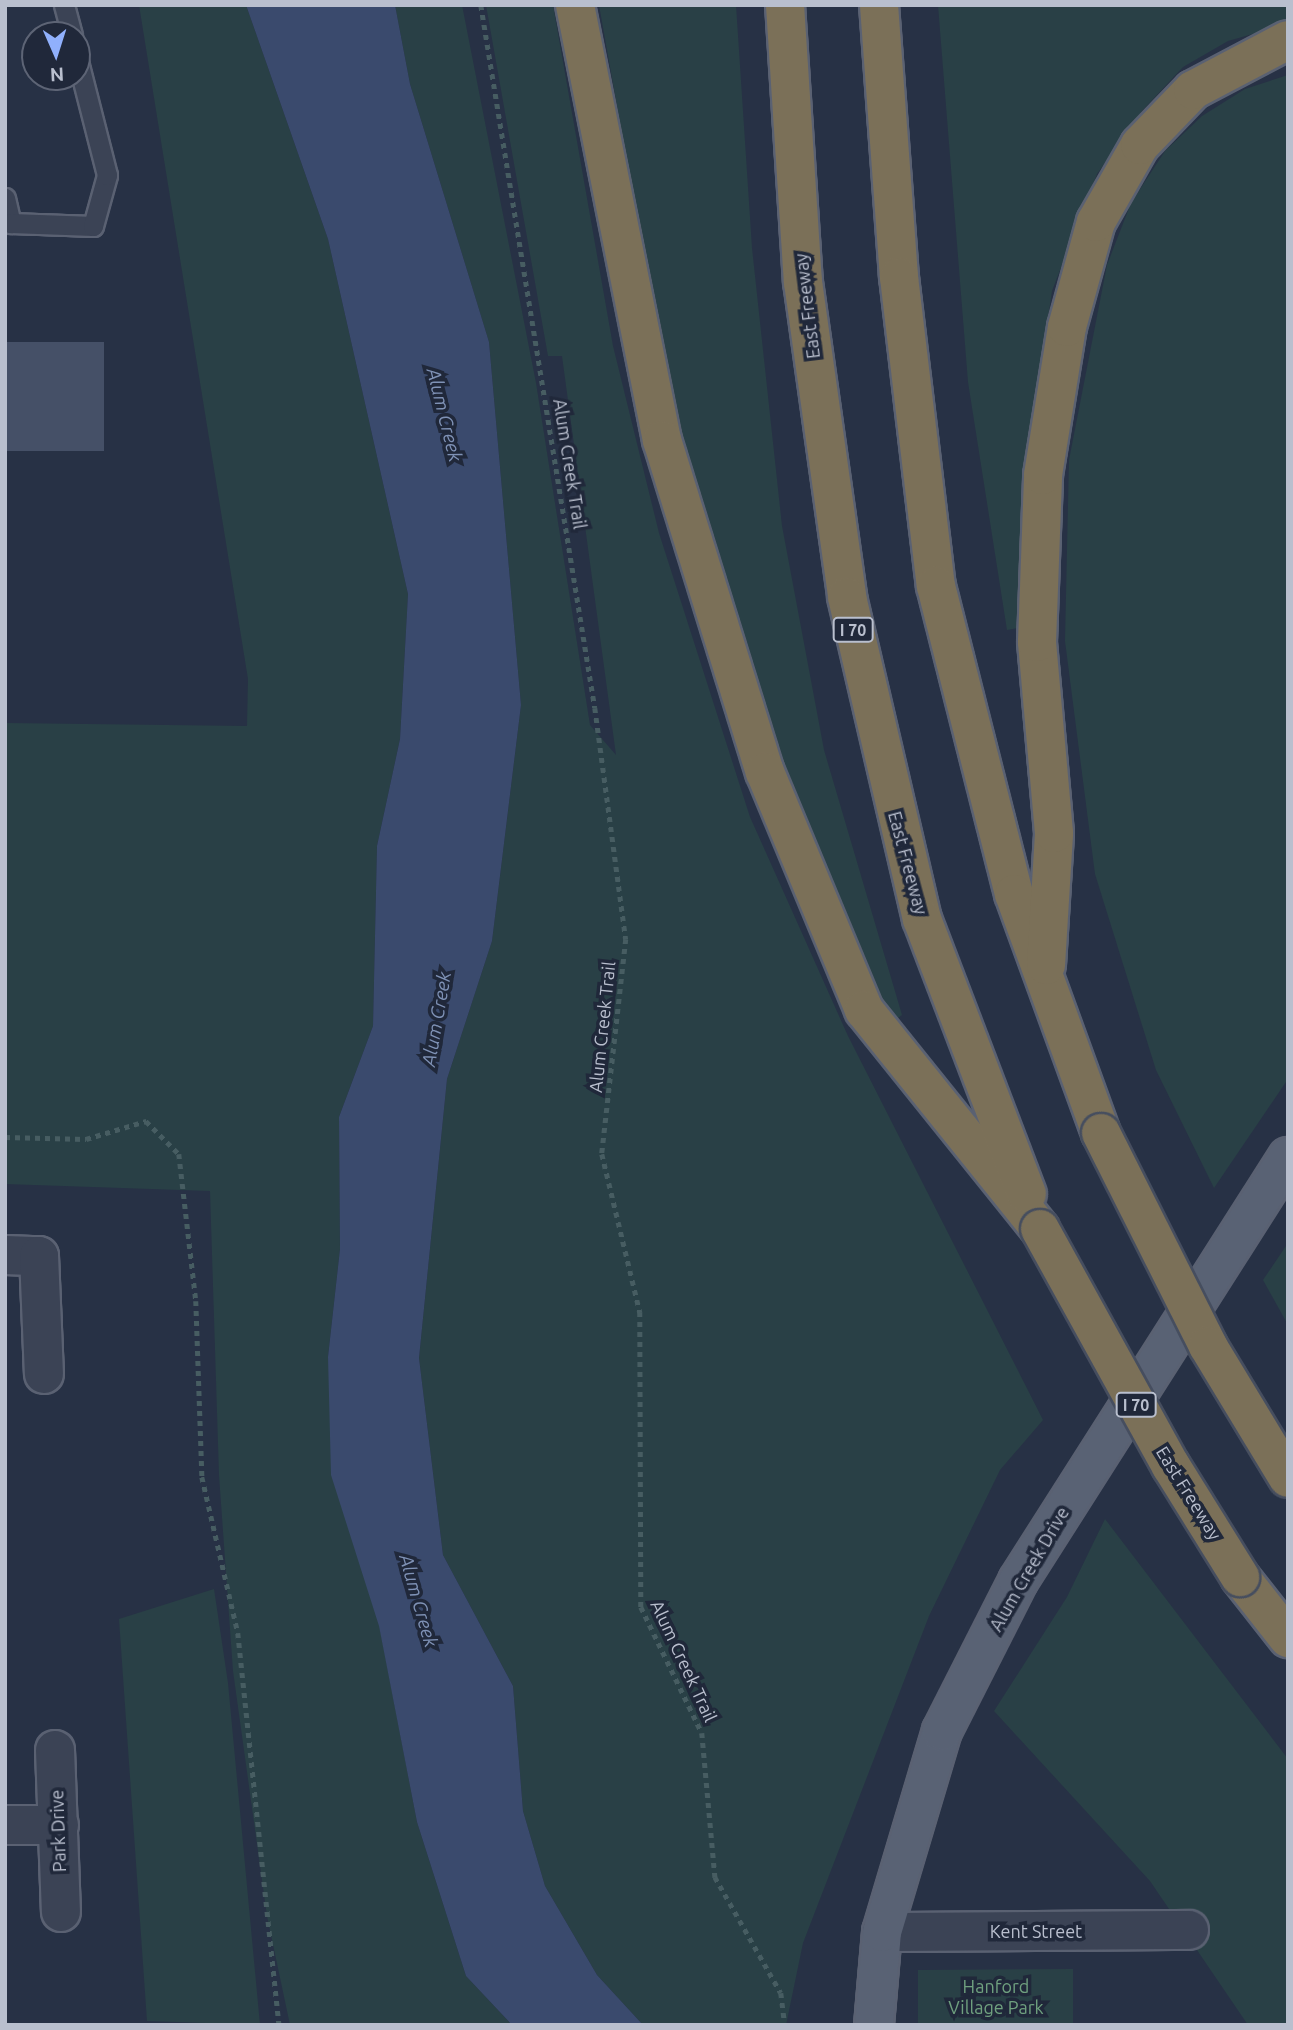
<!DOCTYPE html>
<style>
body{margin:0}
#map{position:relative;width:1293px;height:2030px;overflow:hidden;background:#273145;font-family:Ubuntu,sans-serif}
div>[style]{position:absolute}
.green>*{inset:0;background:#294046}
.water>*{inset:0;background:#3a4a6d}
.building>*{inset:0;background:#455067}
.path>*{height:4.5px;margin-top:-2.25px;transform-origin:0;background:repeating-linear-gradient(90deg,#475d62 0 5px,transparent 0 10px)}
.roads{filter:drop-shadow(2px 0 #5a6172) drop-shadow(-2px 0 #5a6172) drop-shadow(0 2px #5a6172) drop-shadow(0 -2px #5a6172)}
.service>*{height:19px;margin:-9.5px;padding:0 9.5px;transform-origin:9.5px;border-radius:9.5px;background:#3b4355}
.minor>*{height:38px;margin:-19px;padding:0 19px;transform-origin:19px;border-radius:19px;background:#3b4355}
.primary>*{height:38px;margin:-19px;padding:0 19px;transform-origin:19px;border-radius:19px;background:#596274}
.motorway>*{height:38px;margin:-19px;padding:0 19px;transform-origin:19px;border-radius:19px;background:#7b7058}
.bridges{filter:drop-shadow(2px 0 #464e5f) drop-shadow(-2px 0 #464e5f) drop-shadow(0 2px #464e5f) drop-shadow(0 -2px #464e5f)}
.motorway-bridge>*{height:38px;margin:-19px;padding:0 19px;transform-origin:19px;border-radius:19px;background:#7b7058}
span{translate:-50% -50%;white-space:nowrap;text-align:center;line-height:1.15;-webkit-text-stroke:7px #20283a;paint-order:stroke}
.shield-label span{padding:2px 5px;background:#20283a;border:2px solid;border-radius:5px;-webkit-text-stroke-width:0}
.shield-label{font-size:16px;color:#b9bfce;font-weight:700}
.street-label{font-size:18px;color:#b9bfce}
.park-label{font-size:18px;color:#6fa07f}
.water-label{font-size:19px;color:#7f92b6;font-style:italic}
.frame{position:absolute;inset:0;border:7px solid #b9bfce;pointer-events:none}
.north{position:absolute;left:21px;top:21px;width:70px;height:70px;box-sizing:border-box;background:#20283a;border:2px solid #5d6475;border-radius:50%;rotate:177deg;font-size:19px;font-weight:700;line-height:28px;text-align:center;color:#b9bfce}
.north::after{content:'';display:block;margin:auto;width:24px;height:32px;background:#90b0fc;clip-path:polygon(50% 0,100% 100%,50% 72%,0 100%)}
</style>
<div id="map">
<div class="green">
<i style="clip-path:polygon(139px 5px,246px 5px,328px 239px,408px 594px,400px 739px,377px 846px,373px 1026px,339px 1117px,340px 1249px,328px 1357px,417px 1822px,466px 1976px,512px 2025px,290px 2025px,267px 1916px,233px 1671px,219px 1475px,210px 1191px,5px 1184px,5px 723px,247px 726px,248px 679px)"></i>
<i style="clip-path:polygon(395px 5px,462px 5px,536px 383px,590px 725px,616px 755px,562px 356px,548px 356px,486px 5px,553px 5px,613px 346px,659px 533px,750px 817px,848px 1036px,1043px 1420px,1000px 1470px,929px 1616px,803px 1943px,786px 2025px,643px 2025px,597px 1975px,545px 1886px,523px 1811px,513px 1686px,443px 1555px,419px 1358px,447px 1079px,492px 941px,521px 705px,489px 342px,410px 84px)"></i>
<i style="clip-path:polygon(599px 5px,736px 5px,752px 248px,782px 526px,824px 750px,902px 1015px,890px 1024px,766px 730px,711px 548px,665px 376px)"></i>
<i style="clip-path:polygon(938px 5px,1288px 5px,1288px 24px,1228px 41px,1183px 67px,1142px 111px,1097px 174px,1052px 291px,1026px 466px,1018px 628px,1007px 630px,968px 382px)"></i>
<i style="clip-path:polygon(1288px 75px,1288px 1079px,1214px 1188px,1156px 1070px,1095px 874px,1065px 641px,1069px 460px,1107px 265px,1131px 203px,1165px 151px,1202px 116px,1245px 89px)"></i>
<i style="clip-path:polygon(1288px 1243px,1288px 1325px,1263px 1280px)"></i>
<i style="clip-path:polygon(1105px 1519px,1288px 1759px,1288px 2025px,1248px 2025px,1150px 1881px,994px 1711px,1067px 1597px)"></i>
<i style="clip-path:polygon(214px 1589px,228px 1683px,260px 2025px,147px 2021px,119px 1619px)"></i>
<i style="clip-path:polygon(1073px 1969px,1073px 2025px,918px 2025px,918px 1970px)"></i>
</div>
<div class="water">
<i style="clip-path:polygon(246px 5px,395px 5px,410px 84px,489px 342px,521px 705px,492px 941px,447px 1079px,419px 1358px,443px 1555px,513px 1686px,523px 1811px,545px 1886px,597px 1975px,643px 2025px,512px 2025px,466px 1976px,417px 1822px,379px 1626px,331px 1475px,328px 1357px,340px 1249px,339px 1117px,373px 1026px,377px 846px,400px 739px,408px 594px,328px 239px)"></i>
</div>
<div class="building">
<i style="clip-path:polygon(5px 342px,104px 342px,104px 451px,5px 451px)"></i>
</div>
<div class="path">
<i style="left:481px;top:5px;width:712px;rotate:80.79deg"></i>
<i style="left:595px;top:708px;width:233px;rotate:82.4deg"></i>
<i style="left:626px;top:939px;width:216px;rotate:96.4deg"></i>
<i style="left:602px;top:1154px;width:163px;rotate:76.5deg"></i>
<i style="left:640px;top:1312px;width:295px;rotate:89.8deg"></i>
<i style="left:641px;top:1607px;width:140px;rotate:64.2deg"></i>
<i style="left:702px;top:1733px;width:145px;rotate:84.8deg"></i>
<i style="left:715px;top:1877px;width:133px;rotate:60.4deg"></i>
<i style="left:781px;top:1993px;width:32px;rotate:83deg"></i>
<i style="left:5px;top:1137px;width:81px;rotate:1.4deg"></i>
<i style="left:86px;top:1139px;width:63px;rotate:-16.7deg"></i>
<i style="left:146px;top:1121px;width:47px;rotate:45deg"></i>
<i style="left:179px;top:1154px;width:148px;rotate:83.4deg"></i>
<i style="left:196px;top:1301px;width:176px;rotate:88deg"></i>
<i style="left:202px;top:1477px;width:160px;rotate:77deg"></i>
<i style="left:238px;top:1633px;width:394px;rotate:84deg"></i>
</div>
<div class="roads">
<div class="service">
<i style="left:64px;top:5px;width:31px;rotate:75deg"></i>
<i style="left:5px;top:198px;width:26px;rotate:77deg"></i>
<i style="left:11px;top:223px;width:82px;rotate:2.1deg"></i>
<i style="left:93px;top:226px;width:53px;rotate:-74.6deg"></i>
<i style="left:107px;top:175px;width:122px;rotate:-104.3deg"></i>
</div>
<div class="minor">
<i style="left:5px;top:1255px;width:34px;rotate:2deg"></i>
<i style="left:39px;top:1256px;width:118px;rotate:87.6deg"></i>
<i style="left:55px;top:1750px;width:162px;rotate:87.9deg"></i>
<i style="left:5px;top:1825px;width:54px"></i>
<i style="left:882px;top:1932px;width:307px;rotate:-0.4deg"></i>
</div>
<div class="primary">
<i style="left:874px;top:2025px;width:93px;rotate:-85.1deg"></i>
<i style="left:882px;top:1932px;width:210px;rotate:-73.4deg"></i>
<i style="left:942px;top:1731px;width:168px;rotate:-63.1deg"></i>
<i style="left:1018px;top:1581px;width:503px;rotate:-57.51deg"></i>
</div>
<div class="motorway">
<i style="left:575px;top:5px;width:444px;rotate:78.7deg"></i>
<i style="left:662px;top:440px;width:348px;rotate:72.8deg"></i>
<i style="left:765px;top:772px;width:258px;rotate:67.4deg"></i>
<i style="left:864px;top:1010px;width:281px;rotate:51.2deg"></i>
<i style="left:785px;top:5px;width:278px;rotate:86.3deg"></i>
<i style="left:803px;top:282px;width:318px;rotate:82deg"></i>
<i style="left:847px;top:597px;width:331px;rotate:76.9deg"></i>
<i style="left:922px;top:919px;width:294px;rotate:69.1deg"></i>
<i style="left:879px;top:5px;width:273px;rotate:85.8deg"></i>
<i style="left:899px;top:277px;width:311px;rotate:83.2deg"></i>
<i style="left:936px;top:586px;width:318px;rotate:75.8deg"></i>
<i style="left:1014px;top:894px;width:254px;rotate:70deg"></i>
<i style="left:1046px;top:965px;width:132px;rotate:-86.5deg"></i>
<i style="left:1054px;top:833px;width:192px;rotate:-95.1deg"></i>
<i style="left:1037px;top:642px;width:167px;rotate:-87.9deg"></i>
<i style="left:1043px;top:475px;width:150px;rotate:-80.8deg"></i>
<i style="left:1067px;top:327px;width:109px;rotate:-74.6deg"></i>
<i style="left:1096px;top:222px;width:89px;rotate:-60.3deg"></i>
<i style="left:1140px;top:145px;width:76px;rotate:-46.1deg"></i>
<i style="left:1193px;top:90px;width:107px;rotate:-27.8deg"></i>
<i style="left:1240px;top:1577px;width:78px;rotate:51.8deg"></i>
</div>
</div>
<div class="bridges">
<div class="motorway-bridge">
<i style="left:1101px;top:1133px;width:238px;rotate:63.3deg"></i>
<i style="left:1208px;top:1346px;width:154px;rotate:58.8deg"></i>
<i style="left:1040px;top:1229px;width:271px;rotate:61.1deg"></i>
<i style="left:1171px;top:1466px;width:131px;rotate:58.1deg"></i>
</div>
</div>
<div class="shield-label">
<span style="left:853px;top:630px">I 70</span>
<span style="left:1136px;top:1405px">I 70</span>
</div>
<div class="street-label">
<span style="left:807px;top:306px;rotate:-97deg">East Freeway</span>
<span style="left:570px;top:464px;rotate:81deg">Alum Creek Trail</span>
<span style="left:908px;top:863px;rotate:75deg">East Freeway</span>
<span style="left:602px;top:1027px;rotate:-84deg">Alum Creek Trail</span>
<span style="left:1189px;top:1493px;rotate:58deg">East Freeway</span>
<span style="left:1029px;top:1569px;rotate:-60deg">Alum Creek Drive</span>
<span style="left:684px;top:1661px;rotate:65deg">Alum Creek Trail</span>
<span style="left:58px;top:1831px;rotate:-92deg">Park Drive</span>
<span style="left:1036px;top:1931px">Kent Street</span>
</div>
<div class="park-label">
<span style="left:996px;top:1997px">Hanford<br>Village Park</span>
</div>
<div class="water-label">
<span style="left:444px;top:415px;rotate:76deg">Alum Creek</span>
<span style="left:437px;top:1019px;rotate:-80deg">Alum Creek</span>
<span style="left:418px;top:1601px;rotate:74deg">Alum Creek</span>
</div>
<div class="frame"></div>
<div class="north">N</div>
</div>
